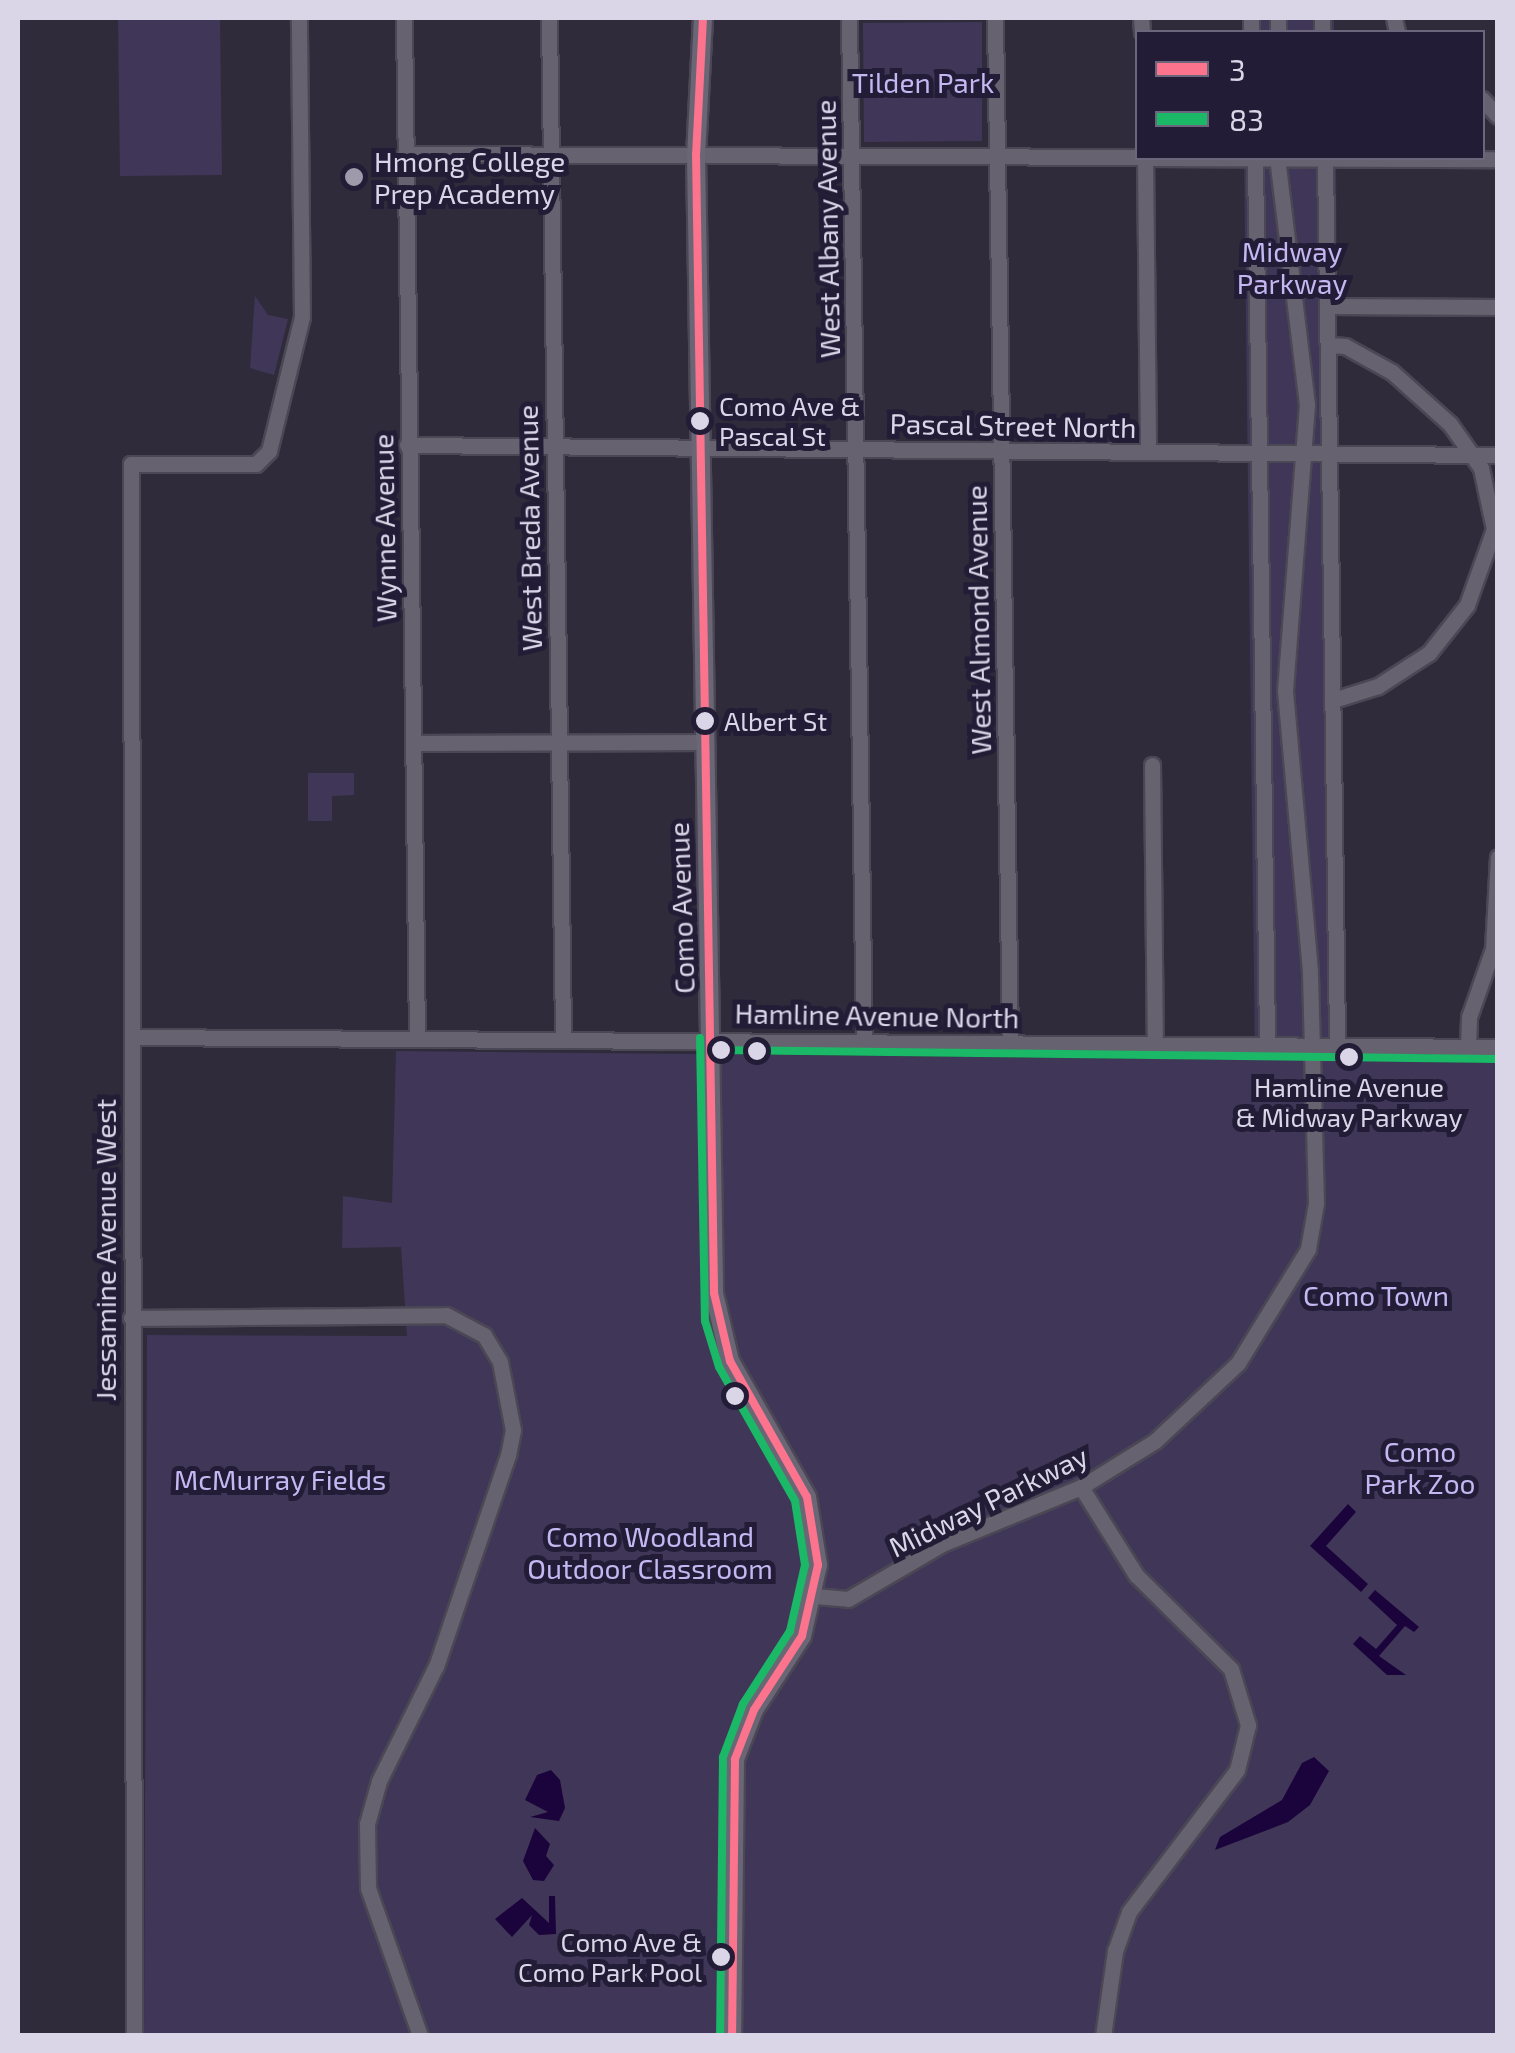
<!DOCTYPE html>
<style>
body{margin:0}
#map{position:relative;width:1515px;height:2053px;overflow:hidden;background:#302b3a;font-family:"Exo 2",sans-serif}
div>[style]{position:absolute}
.green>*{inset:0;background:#403658}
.water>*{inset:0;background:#1b043b}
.roads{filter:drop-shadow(2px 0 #4b4755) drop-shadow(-2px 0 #4b4755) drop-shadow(0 2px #4b4755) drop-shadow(0 -2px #4b4755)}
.minor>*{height:15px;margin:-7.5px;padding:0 7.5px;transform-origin:7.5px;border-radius:7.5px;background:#66626f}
.major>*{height:18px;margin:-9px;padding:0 9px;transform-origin:9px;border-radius:9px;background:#6b6676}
.bus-1>*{height:8px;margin:-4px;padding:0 4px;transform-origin:4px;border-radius:4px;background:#fc738d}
.bus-2>*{height:8px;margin:-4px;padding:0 4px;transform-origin:4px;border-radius:4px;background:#1ab867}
.dots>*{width:28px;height:28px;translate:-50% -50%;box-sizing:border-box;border:5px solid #231c36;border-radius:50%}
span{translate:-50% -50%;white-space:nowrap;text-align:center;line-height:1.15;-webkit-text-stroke:10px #231c36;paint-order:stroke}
.bus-label{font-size:26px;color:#dad6e8}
.left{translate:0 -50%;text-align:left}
.right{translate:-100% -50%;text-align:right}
.park-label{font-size:28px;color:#c5b7f1}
.poi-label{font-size:28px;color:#dad6e8}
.street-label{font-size:28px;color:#dad6e8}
.frame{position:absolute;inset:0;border:20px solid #dad6e8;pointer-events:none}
.legend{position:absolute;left:1135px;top:30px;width:350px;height:130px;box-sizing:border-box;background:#231c36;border:2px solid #6c667d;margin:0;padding:12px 18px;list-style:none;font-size:30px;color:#dad6e8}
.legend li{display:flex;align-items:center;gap:20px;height:50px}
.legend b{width:50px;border:2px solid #6c667d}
</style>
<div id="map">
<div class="green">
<i style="clip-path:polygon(118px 18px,220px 18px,222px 175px,120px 176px)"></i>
<i style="clip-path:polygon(1242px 18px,1334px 18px,1334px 32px,1242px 32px)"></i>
<i style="clip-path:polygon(982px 22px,982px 141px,864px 142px,863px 23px)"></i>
<i style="clip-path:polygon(1244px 158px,1336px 158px,1342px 1034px,1348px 1061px,1497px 1063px,1497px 2035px,144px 2036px,147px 1335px,407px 1336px,401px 1247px,342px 1248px,343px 1196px,392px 1203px,396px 1051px,1255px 1060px)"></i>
<i style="clip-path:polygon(255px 296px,268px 315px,288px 319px,274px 375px,250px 368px)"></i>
<i style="clip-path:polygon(308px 773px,354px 773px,354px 795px,332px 796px,332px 821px,308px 821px)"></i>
</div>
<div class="water">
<i style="clip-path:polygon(1348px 1504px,1356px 1512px,1326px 1546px,1368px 1584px,1361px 1592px,1310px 1546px)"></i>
<i style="clip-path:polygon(1375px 1590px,1419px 1627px,1414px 1632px,1405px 1626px,1379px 1656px,1406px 1675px,1387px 1675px,1353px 1644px,1360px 1636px,1376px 1649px,1397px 1625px,1368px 1598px)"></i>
<i style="clip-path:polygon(1314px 1757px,1329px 1771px,1310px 1805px,1288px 1822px,1215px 1850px,1220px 1837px,1282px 1800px,1302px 1763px)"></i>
<i style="clip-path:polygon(551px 1770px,560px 1780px,565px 1808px,559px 1821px,530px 1817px,548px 1812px,525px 1800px,537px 1775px)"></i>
<i style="clip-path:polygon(535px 1828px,550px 1844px,546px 1856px,554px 1865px,544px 1881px,533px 1880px,523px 1861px)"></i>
<i style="clip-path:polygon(549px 1896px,555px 1896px,556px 1934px,539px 1935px,529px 1925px,532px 1915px,512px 1937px,495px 1919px,522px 1898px,549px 1923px)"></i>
</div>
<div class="roads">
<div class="minor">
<i style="left:404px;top:18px;width:1019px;rotate:89.27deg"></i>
<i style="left:549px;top:18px;width:1020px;rotate:89.21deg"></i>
<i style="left:849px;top:18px;width:1022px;rotate:89.16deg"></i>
<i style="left:995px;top:18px;width:1024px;rotate:89.16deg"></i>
<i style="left:1141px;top:18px;width:14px;rotate:86deg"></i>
<i style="left:1251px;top:18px;width:14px;rotate:90deg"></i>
<i style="left:1322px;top:18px;width:14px;rotate:90deg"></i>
<i style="left:1394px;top:18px;width:14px;rotate:78deg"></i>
<i style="left:1278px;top:32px;width:14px;rotate:-90deg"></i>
<i style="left:1482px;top:99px;width:23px;rotate:47deg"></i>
<i style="left:405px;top:154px;width:733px;rotate:0.23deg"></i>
<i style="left:1145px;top:158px;width:294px;rotate:89.4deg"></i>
<i style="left:1152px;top:158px;width:346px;rotate:0.2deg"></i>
<i style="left:1255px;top:158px;width:886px;rotate:89.22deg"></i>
<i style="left:1325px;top:158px;width:887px;rotate:89.22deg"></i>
<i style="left:1328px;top:306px;width:170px;rotate:0.3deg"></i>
<i style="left:1328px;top:345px;width:17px;rotate:3deg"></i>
<i style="left:1345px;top:346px;width:54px;rotate:29deg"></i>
<i style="left:1392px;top:372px;width:78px;rotate:41.9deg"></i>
<i style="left:1450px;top:424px;width:54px;rotate:54.8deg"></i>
<i style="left:1481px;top:468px;width:62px;rotate:78deg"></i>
<i style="left:1494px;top:529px;width:81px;rotate:109.6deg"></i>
<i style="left:1467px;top:605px;width:61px;rotate:128.4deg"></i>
<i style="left:1429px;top:653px;width:61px;rotate:147.1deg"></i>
<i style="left:1378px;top:686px;width:47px;rotate:162.7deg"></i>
<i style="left:407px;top:445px;width:1091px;rotate:0.53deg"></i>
<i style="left:413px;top:743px;width:291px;rotate:-0.2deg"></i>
<i style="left:1152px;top:765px;width:278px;rotate:89.4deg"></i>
<i style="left:135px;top:1037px;width:1363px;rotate:0.42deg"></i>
<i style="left:1468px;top:1047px;width:30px;rotate:-88deg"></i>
<i style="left:1469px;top:1017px;width:72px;rotate:-70.6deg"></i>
<i style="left:1493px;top:949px;width:92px;rotate:-86.9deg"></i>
<i style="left:131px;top:1318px;width:315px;rotate:-0.5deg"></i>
<i style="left:446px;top:1315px;width:43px;rotate:27.8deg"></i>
<i style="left:484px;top:1335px;width:31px;rotate:59deg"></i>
<i style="left:500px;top:1362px;width:69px;rotate:79.2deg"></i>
<i style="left:513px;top:1430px;width:25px;rotate:101deg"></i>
<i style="left:508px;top:1455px;width:223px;rotate:108.8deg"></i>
<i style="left:436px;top:1666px;width:128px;rotate:116.4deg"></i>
<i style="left:379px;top:1781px;width:45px;rotate:105.6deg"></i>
<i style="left:367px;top:1824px;width:64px;rotate:89.1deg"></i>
<i style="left:368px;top:1888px;width:157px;rotate:70.6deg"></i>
<i style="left:1081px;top:1487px;width:104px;rotate:58deg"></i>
<i style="left:1136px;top:1575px;width:134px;rotate:44.7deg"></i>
<i style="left:1231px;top:1669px;width:59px;rotate:73.1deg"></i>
<i style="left:1248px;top:1725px;width:46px;rotate:103.7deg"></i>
<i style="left:1237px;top:1770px;width:178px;rotate:127.3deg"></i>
<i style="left:1129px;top:1912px;width:41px;rotate:109.7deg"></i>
<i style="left:1115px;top:1951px;width:86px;rotate:98deg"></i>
<i style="left:815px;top:1596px;width:33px;rotate:5deg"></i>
<i style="left:848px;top:1599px;width:109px;rotate:-30.3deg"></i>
<i style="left:942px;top:1544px;width:150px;rotate:-22.3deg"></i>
<i style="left:1081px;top:1487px;width:87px;rotate:-31.9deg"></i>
<i style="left:1155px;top:1441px;width:114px;rotate:-43.2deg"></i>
<i style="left:1238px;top:1363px;width:134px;rotate:-58.4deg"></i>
<i style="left:1308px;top:1249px;width:47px;rotate:-80.1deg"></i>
<i style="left:1316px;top:1203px;width:232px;rotate:-91.5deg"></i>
<i style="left:1310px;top:971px;width:282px;rotate:-95.1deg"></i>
<i style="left:1285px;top:690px;width:286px;rotate:-85.6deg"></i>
<i style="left:1307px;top:405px;width:249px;rotate:-96.9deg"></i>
<i style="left:134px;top:2036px;width:1572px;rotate:-90.11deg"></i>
<i style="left:131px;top:464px;width:125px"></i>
<i style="left:256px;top:464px;width:18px;rotate:-45deg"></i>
<i style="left:269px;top:451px;width:138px;rotate:-76.2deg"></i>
<i style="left:302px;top:317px;width:299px;rotate:-90.6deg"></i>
</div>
<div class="major">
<i style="left:703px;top:18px;width:136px;rotate:92.9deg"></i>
<i style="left:696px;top:154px;width:1139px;rotate:89.09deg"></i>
<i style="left:714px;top:1293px;width:70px;rotate:76.8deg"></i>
<i style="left:730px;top:1361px;width:156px;rotate:60.5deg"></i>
<i style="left:807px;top:1497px;width:69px;rotate:80.8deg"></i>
<i style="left:818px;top:1565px;width:73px;rotate:102.7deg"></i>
<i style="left:802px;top:1636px;width:88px;rotate:123deg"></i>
<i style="left:754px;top:1710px;width:53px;rotate:111.2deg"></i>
<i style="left:735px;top:1759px;width:277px;rotate:90.6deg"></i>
</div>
</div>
<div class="bus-1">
<i style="left:703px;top:18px;width:136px;rotate:92.9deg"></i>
<i style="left:696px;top:154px;width:1139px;rotate:89.09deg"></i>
<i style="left:714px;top:1293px;width:70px;rotate:76.8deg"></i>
<i style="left:730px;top:1361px;width:156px;rotate:60.5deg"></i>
<i style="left:807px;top:1497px;width:69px;rotate:80.8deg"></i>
<i style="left:818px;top:1565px;width:73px;rotate:102.7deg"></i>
<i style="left:802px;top:1636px;width:88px;rotate:123deg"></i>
<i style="left:754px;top:1710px;width:53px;rotate:111.2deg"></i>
<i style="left:735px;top:1759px;width:277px;rotate:90.6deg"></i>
</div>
<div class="bus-2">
<i style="left:700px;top:1038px;width:283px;rotate:89deg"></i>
<i style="left:705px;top:1321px;width:48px;rotate:73.1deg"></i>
<i style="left:719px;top:1367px;width:154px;rotate:60.4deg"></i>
<i style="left:795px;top:1501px;width:65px;rotate:81.1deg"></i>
<i style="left:805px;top:1565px;width:68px;rotate:102.8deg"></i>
<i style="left:790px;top:1631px;width:87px;rotate:122.8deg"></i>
<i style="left:743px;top:1704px;width:57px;rotate:110.7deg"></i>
<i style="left:723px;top:1757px;width:279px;rotate:90.6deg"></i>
<i style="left:712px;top:1050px;width:786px;rotate:0.66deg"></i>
</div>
<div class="dots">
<i style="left:354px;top:177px;background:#9e9aab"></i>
<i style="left:700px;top:421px;background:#dad6e8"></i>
<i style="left:705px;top:721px;background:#dad6e8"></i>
<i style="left:721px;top:1050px;background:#dad6e8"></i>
<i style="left:757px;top:1051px;background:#dad6e8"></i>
<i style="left:1349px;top:1057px;background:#dad6e8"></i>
<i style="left:735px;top:1396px;background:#dad6e8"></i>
<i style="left:721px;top:1957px;background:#dad6e8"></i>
</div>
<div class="bus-label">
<span class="left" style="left:719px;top:421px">Como Ave &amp;<br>Pascal St</span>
<span class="left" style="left:724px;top:721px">Albert St</span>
<span style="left:1349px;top:1102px">Hamline Avenue<br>&amp; Midway Parkway</span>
<span class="right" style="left:702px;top:1957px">Como Ave &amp;<br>Como Park Pool</span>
</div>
<div class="park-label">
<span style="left:923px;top:82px">Tilden Park</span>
<span style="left:1292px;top:267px">Midway<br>Parkway</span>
<span style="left:1376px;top:1295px">Como Town</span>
<span style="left:1420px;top:1467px">Como<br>Park Zoo</span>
<span style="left:280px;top:1479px">McMurray Fields</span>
<span style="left:650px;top:1552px">Como Woodland<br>Outdoor Classroom</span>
</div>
<div class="poi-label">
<span class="left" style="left:374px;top:177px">Hmong College<br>Prep Academy</span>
</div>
<div class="street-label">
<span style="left:827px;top:229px;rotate:-91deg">West Albany Avenue</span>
<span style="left:1013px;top:425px;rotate:1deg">Pascal Street North</span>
<span style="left:384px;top:528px;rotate:-91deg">Wynne Avenue</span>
<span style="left:529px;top:528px;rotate:-91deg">West Breda Avenue</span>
<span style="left:978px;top:620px;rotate:-91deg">West Almond Avenue</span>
<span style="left:681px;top:908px;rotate:-92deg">Como Avenue</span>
<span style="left:877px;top:1015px;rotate:1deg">Hamline Avenue North</span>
<span style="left:105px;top:1250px;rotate:-90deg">Jessamine Avenue West</span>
<span style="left:988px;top:1501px;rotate:-26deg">Midway Parkway</span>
</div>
<div class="frame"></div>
<ul class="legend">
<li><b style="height:12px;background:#fc738d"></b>3</li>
<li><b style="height:12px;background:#1ab867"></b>83</li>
</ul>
</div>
